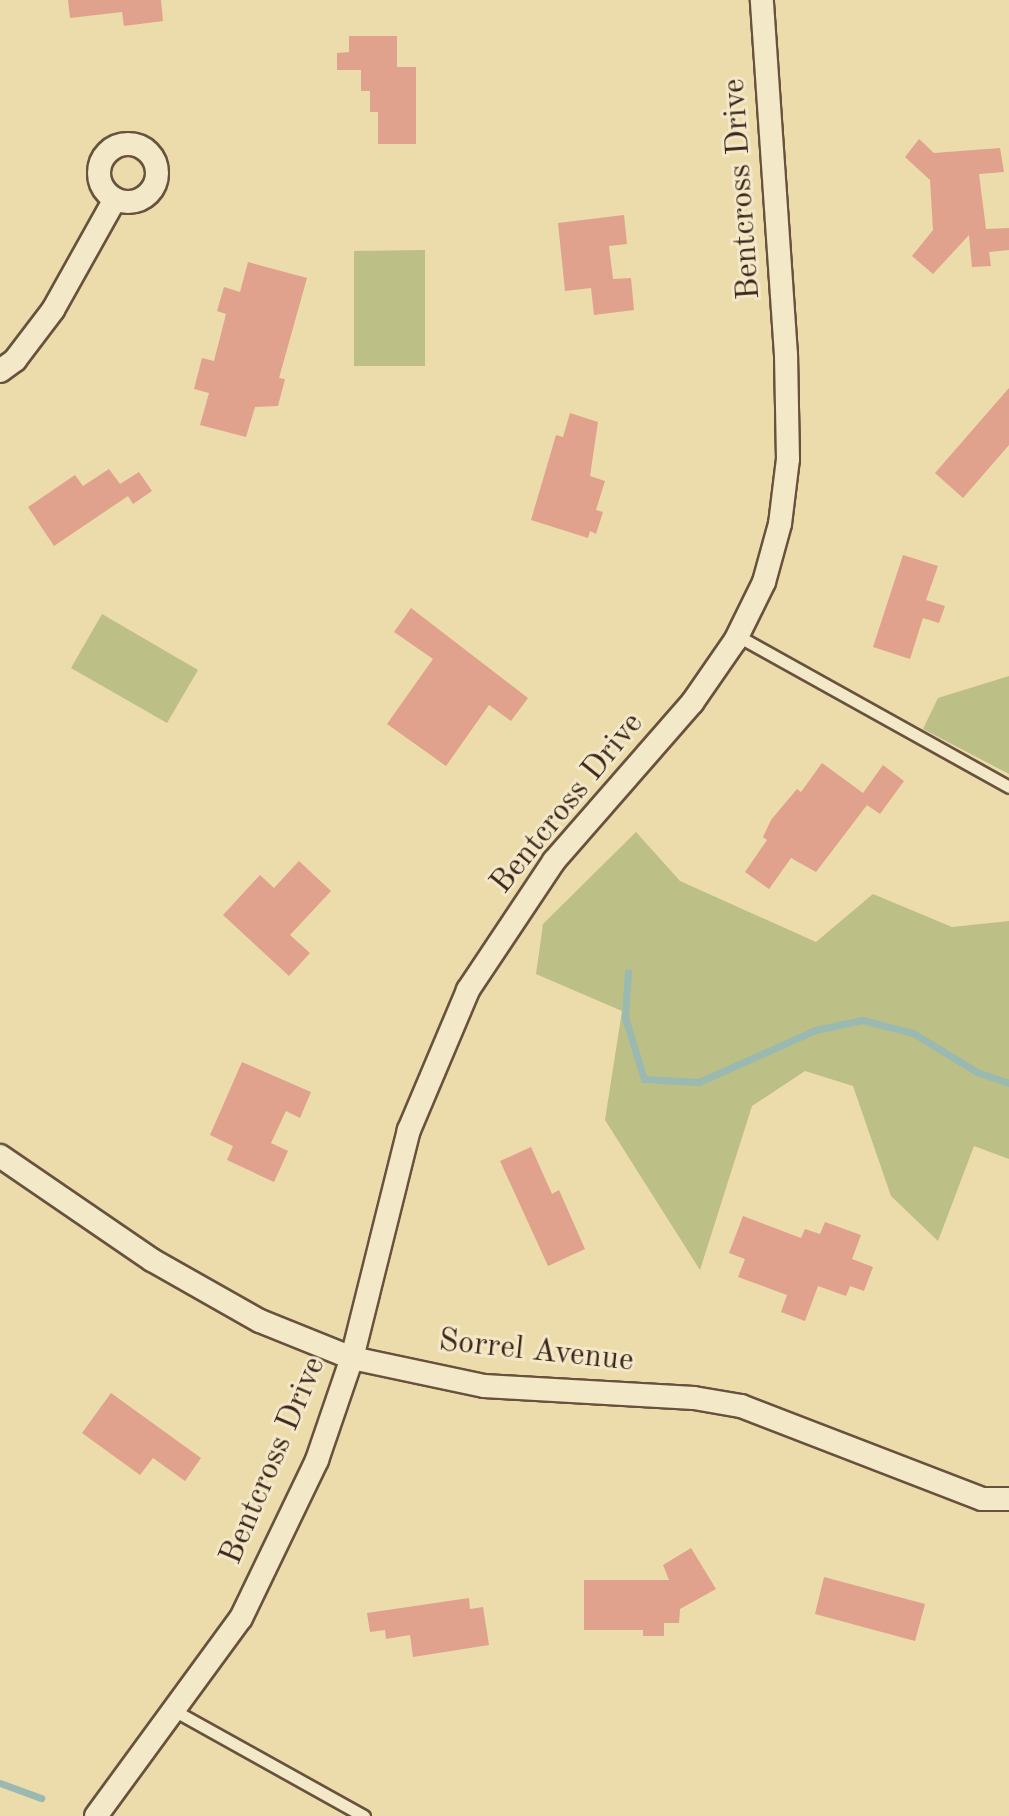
<!DOCTYPE html>
<style>
body{margin:0}
#map{position:relative;width:1009px;height:1816px;overflow:hidden;background:#ecdbab;font-family:"Old Standard TT",serif}
div>[style]{position:absolute}
.green>*{inset:0;background:#bcbf86}
.stream>*{height:7px;margin:-3.5px;padding:0 3.5px;transform-origin:3.5px;border-radius:3.5px;background:#9ab9b1}
.building>*{inset:0;background:#e0a28d}
.roads{filter:drop-shadow(2px 0 #68523e) drop-shadow(-2px 0 #68523e) drop-shadow(0 2px #68523e) drop-shadow(0 -2px #68523e)}
.lane>*{height:11px;margin:-5.5px;padding:0 5.5px;transform-origin:5.5px;border-radius:5.5px;background:#f3e8c8}
.street>*{height:22px;margin:-11px;padding:0 11px;transform-origin:11px;border-radius:11px;background:#f3e8c8}
.street>.ring{margin:-11px;padding:0;box-sizing:content-box;background:none;border:22px solid #f3e8c8;border-radius:50%}
span{translate:-50% -50%;white-space:nowrap;text-align:center;line-height:1.15;-webkit-text-stroke:6px #f3e8c8;paint-order:stroke}
.street-label{font-size:32px;color:#3c251a}
</style>
<div id="map">
<div class="green">
<i style="clip-path:polygon(425px 250px,425px 366px,354px 366px,354px 251px)"></i>
<i style="clip-path:polygon(102px 614px,198px 670px,167px 723px,71px 668px)"></i>
<i style="clip-path:polygon(1009px 676px,1009px 774px,923px 729px,938px 698px)"></i>
<i style="clip-path:polygon(636px 832px,680px 881px,816px 942px,873px 894px,952px 927px,1009px 921px,1009px 1159px,974px 1146px,938px 1241px,891px 1196px,853px 1086px,805px 1071px,752px 1106px,700px 1270px,605px 1120px,622px 1011px,536px 974px,543px 924px)"></i>
</div>
<div class="stream">
<i style="left:628px;top:972px;width:45px;rotate:93.8deg"></i>
<i style="left:625px;top:1017px;width:65px;rotate:73deg"></i>
<i style="left:644px;top:1079px;width:55px;rotate:3.1deg"></i>
<i style="left:699px;top:1082px;width:127px;rotate:-24.1deg"></i>
<i style="left:815px;top:1030px;width:48px;rotate:-12deg"></i>
<i style="left:862px;top:1020px;width:53px;rotate:14.3deg"></i>
<i style="left:913px;top:1033px;width:75px;rotate:31.4deg"></i>
<i style="left:977px;top:1072px;width:34px;rotate:19deg"></i>
<i style="left:0;top:1783px;width:44px;rotate:20.1deg"></i>
</div>
<div class="building">
<i style="clip-path:polygon(68px 0,161px 0,163px 21px,124px 26px,122px 12px,70px 18px)"></i>
<i style="clip-path:polygon(349px 36px,397px 36px,397px 67px,416px 67px,416px 144px,378px 144px,378px 112px,370px 112px,370px 91px,361px 91px,361px 70px,337px 70px,337px 53px,349px 52px)"></i>
<i style="clip-path:polygon(919px 139px,934px 153px,1000px 148px,1004px 172px,979px 174px,986px 229px,1009px 228px,1009px 250px,989px 252px,991px 266px,972px 267px,969px 235px,933px 274px,912px 256px,933px 230px,930px 180px,905px 157px)"></i>
<i style="clip-path:polygon(624px 215px,627px 244px,609px 246px,613px 279px,631px 278px,634px 310px,594px 315px,591px 288px,565px 291px,558px 223px)"></i>
<i style="clip-path:polygon(248px 262px,307px 278px,279px 378px,285px 379px,278px 406px,255px 407px,246px 437px,200px 425px,209px 393px,194px 389px,202px 358px,214px 361px,226px 314px,217px 311px,224px 287px,240px 292px)"></i>
<i style="clip-path:polygon(1009px 388px,1009px 445px,963px 498px,935px 473px)"></i>
<i style="clip-path:polygon(570px 413px,598px 422px,590px 476px,605px 481px,596px 510px,603px 512px,596px 534px,590px 531px,588px 538px,531px 520px,556px 435px,563px 437px)"></i>
<i style="clip-path:polygon(109px 469px,120px 484px,139px 472px,152px 491px,133px 504px,128px 496px,54px 546px,28px 507px,75px 475px,83px 486px)"></i>
<i style="clip-path:polygon(903px 555px,938px 566px,926px 600px,945px 606px,939px 623px,923px 618px,910px 659px,873px 647px)"></i>
<i style="clip-path:polygon(411px 608px,528px 698px,511px 721px,489px 705px,446px 766px,387px 724px,433px 659px,394px 632px)"></i>
<i style="clip-path:polygon(822px 763px,863px 793px,883px 765px,904px 781px,880px 814px,867px 805px,816px 872px,791px 858px,769px 889px,745px 872px,767px 840px,763px 837px,771px 820px,797px 789px,801px 792px)"></i>
<i style="clip-path:polygon(299px 861px,331px 891px,290px 935px,310px 953px,289px 976px,223px 915px,260px 875px,274px 888px)"></i>
<i style="clip-path:polygon(242px 1062px,311px 1092px,300px 1118px,286px 1111px,271px 1143px,288px 1151px,274px 1182px,227px 1160px,233px 1146px,210px 1135px)"></i>
<i style="clip-path:polygon(531px 1147px,552px 1194px,559px 1190px,585px 1249px,548px 1266px,500px 1161px)"></i>
<i style="clip-path:polygon(743px 1216px,801px 1238px,805px 1229px,820px 1234px,825px 1222px,861px 1235px,852px 1259px,873px 1267px,864px 1291px,850px 1286px,846px 1296px,818px 1286px,805px 1321px,781px 1312px,787px 1295px,738px 1277px,745px 1259px,729px 1253px)"></i>
<i style="clip-path:polygon(111px 1393px,201px 1458px,185px 1481px,153px 1458px,140px 1475px,82px 1433px)"></i>
<i style="clip-path:polygon(691px 1548px,716px 1589px,680px 1609px,679px 1623px,664px 1623px,664px 1636px,643px 1636px,643px 1630px,584px 1630px,584px 1580px,669px 1580px,663px 1565px)"></i>
<i style="clip-path:polygon(824px 1577px,925px 1604px,915px 1641px,815px 1614px)"></i>
<i style="clip-path:polygon(469px 1598px,470px 1609px,483px 1607px,489px 1645px,413px 1657px,410px 1635px,386px 1639px,385px 1630px,370px 1632px,367px 1613px)"></i>
</div>
<div class="roads">
<div class="lane">
<i style="left:738px;top:636px;width:310px;rotate:29.1deg"></i>
<i style="left:177px;top:1712px;width:214px;rotate:29.1deg"></i>
</div>
<div class="street">
<i class="ring" style="left:99px;top:144px;width:36px;height:36px"></i>
<i style="left:0;top:371px;width:19px;rotate:-36deg"></i>
<i style="left:15px;top:360px;width:63px;rotate:-52.8deg"></i>
<i style="left:53px;top:310px;width:127px;rotate:-60.8deg"></i>
<i style="left:0;top:1156px;width:184px;rotate:34.4deg"></i>
<i style="left:152px;top:1260px;width:124px;rotate:29.5deg"></i>
<i style="left:260px;top:1321px;width:99px;rotate:21.9deg"></i>
<i style="left:352px;top:1358px;width:135px;rotate:12deg"></i>
<i style="left:484px;top:1386px;width:210px;rotate:3.3deg"></i>
<i style="left:694px;top:1398px;width:48px;rotate:9.7deg"></i>
<i style="left:741px;top:1406px;width:258px;rotate:21.1deg"></i>
<i style="left:982px;top:1499px;width:27px"></i>
<i style="left:96px;top:1816px;width:245px;rotate:-53.8deg"></i>
<i style="left:241px;top:1618px;width:175px;rotate:-64.3deg"></i>
<i style="left:317px;top:1460px;width:108px;rotate:-71.1deg"></i>
<i style="left:352px;top:1358px;width:235px;rotate:-76deg"></i>
<i style="left:409px;top:1130px;width:152px;rotate:-67.1deg"></i>
<i style="left:468px;top:990px;width:155px;rotate:-56.3deg"></i>
<i style="left:554px;top:861px;width:210px;rotate:-48.9deg"></i>
<i style="left:692px;top:703px;width:75px;rotate:-55.3deg"></i>
<i style="left:735px;top:641px;width:66px;rotate:-63.8deg"></i>
<i style="left:764px;top:582px;width:60px;rotate:-74.6deg"></i>
<i style="left:780px;top:524px;width:65px;rotate:-83deg"></i>
<i style="left:788px;top:459px;width:104px;rotate:-91.1deg"></i>
<i style="left:786px;top:355px;width:356px;rotate:-93.9deg"></i>
</div>
</div>
<div class="street-label">
<span style="left:743px;top:189px;rotate:-94deg">Bentcross Drive</span>
<span style="left:568px;top:804px;rotate:-51deg">Bentcross Drive</span>
<span style="left:536px;top:1352px;rotate:6deg">Sorrel Avenue</span>
<span style="left:274px;top:1461px;rotate:-67deg">Bentcross Drive</span>
</div>
</div>
